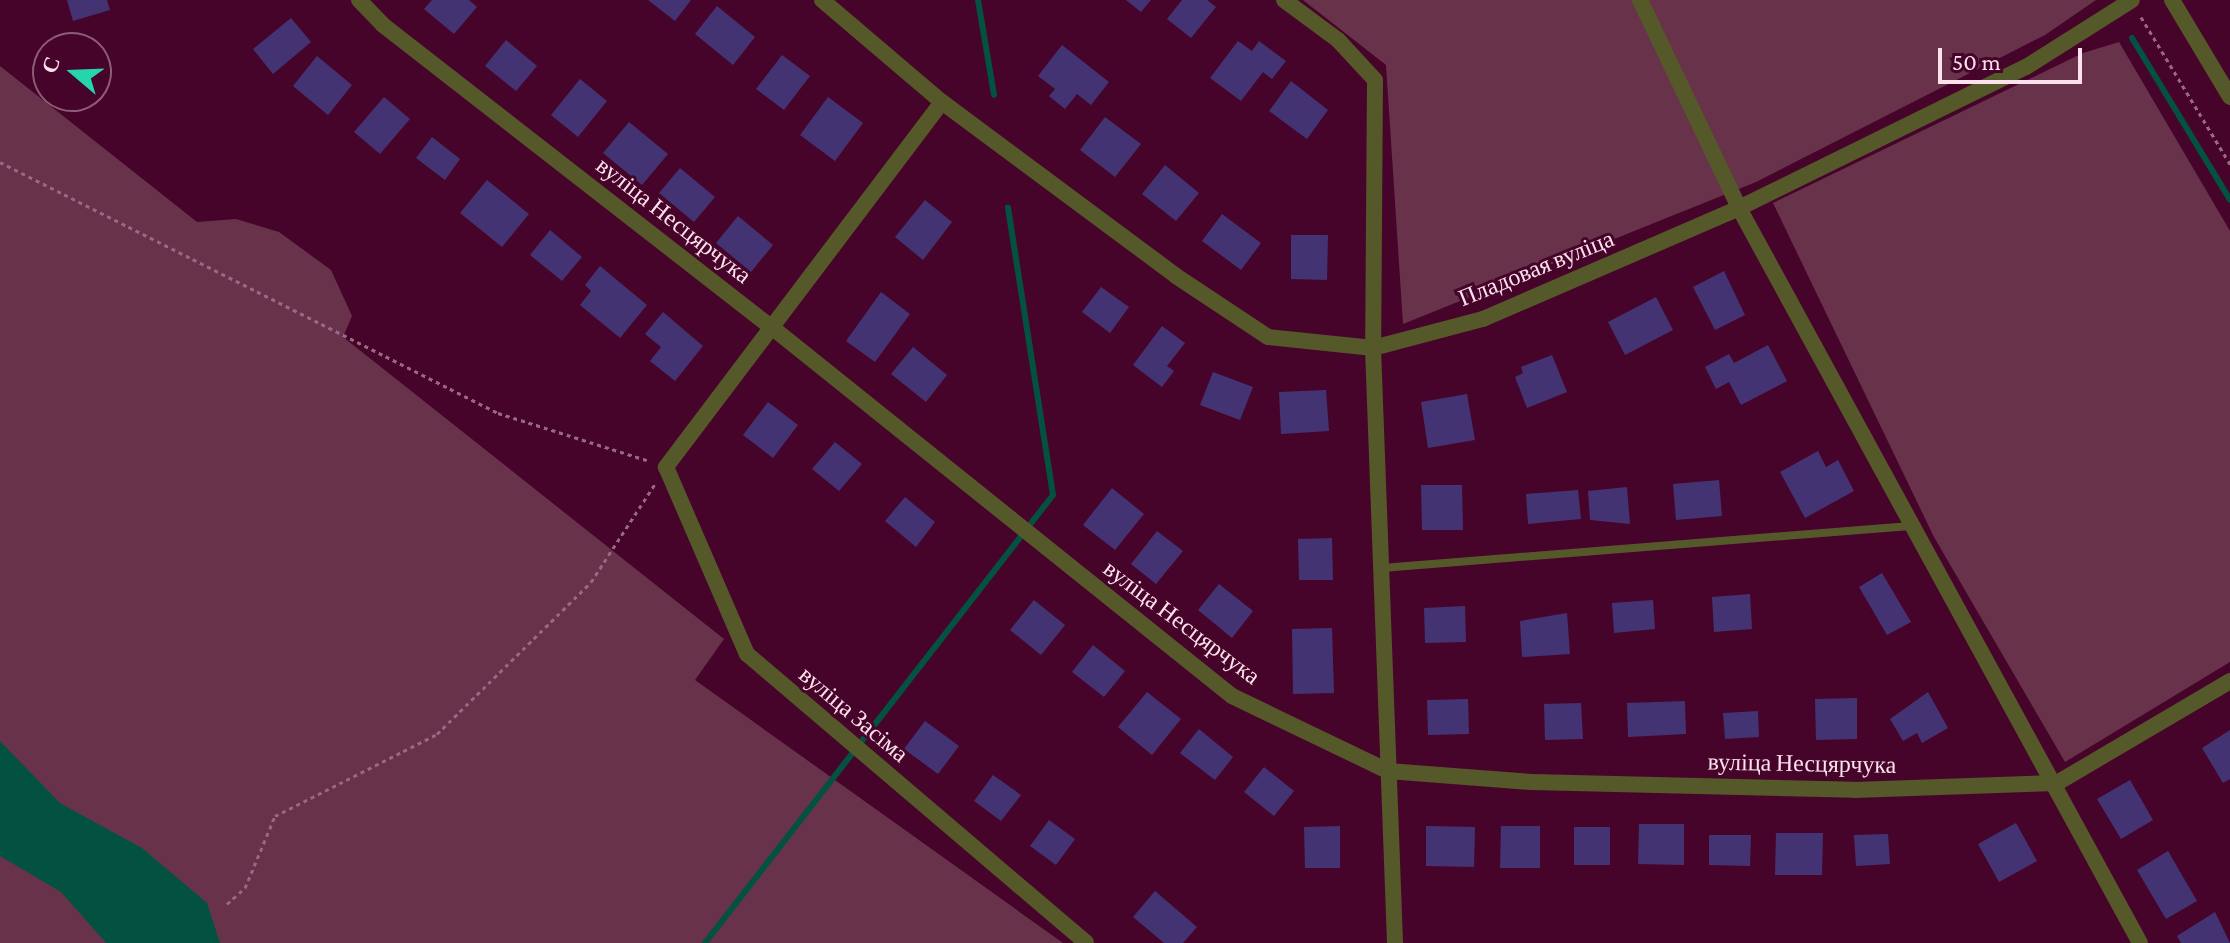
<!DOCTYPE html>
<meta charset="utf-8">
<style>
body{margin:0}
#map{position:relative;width:2230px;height:943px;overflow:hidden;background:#47042a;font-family:"Crimson Pro",serif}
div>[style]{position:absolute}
.green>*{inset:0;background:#69324b}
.water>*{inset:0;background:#035241}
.stream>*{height:6px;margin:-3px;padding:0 3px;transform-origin:3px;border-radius:3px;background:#035241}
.building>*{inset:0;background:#443372}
.path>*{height:3px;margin-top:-1.5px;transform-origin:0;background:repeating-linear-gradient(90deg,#996982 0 4px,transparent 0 8px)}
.service>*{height:8px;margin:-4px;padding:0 4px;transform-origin:4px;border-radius:4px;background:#555829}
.minor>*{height:16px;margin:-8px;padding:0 8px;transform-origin:8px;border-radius:8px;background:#555829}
span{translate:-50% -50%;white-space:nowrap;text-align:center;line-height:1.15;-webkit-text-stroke:6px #47042a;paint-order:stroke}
.street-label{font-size:24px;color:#fbe1eb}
.north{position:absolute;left:32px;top:32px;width:80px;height:80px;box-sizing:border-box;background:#47042a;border:2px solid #8f5c77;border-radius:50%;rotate:289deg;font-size:22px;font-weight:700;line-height:32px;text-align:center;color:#fbe1eb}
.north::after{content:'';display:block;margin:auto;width:28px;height:36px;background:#25d5ae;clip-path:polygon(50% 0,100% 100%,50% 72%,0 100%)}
.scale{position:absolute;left:1938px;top:48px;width:144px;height:36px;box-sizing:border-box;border:4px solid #fbe1eb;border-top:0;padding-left:10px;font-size:24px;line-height:28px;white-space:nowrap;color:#fbe1eb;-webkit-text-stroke:6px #47042a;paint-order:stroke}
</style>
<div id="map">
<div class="green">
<i style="clip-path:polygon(1303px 0,2096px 0,2045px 35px,1756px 182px,1403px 324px,1386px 65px)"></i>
<i style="clip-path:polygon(2119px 42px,2230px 231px,2230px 662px,2065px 762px,1934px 537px,1773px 203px,2083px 53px)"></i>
<i style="clip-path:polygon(0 66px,197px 222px,236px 219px,279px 232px,331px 270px,352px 316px,343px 337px,724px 639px,695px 680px,1063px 943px,0 943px)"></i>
</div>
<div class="water">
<i style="clip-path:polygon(0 741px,60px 803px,142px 848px,207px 903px,220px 943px,106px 943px,61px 892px,0 856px)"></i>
</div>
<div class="stream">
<i style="left:978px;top:0;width:96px;rotate:80.4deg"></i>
<i style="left:2132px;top:38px;width:189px;rotate:58.8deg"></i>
<i style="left:705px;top:943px;width:567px;rotate:-52.16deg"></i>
<i style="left:1053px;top:495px;width:291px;rotate:-98.9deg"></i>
</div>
<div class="building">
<i style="clip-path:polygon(67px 0,107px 0,110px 10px,73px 21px)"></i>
<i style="clip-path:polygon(432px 0,469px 0,477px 7px,454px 34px,424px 9px)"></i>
<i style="clip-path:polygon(648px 0,691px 0,675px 21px)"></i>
<i style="clip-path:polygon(1126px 0,1151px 0,1141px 12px)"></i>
<i style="clip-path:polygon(1182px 0,1207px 0,1216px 7px,1191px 38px,1167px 19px)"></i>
<i style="clip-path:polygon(717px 6px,755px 37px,733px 65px,695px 34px)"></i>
<i style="clip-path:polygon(291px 18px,311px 42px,273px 74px,253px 49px)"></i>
<i style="clip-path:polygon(506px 40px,537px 66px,516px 91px,485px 66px)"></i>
<i style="clip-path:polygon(1238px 41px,1252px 51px,1259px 41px,1286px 61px,1272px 79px,1263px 72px,1241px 101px,1210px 78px)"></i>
<i style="clip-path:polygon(1062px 45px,1109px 82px,1091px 105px,1077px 94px,1065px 109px,1049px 96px,1055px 89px,1038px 76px)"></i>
<i style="clip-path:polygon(782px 55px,810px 76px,784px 110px,756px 89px)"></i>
<i style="clip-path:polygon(317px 56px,352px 85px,328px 115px,293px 86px)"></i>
<i style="clip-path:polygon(580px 79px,607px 101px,578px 137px,551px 115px)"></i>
<i style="clip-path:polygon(1291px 81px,1328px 110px,1307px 139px,1269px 111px)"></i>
<i style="clip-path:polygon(384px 97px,410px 119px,380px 154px,354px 132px)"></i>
<i style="clip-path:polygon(828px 97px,863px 123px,835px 161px,800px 135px)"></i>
<i style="clip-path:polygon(1105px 117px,1141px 144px,1115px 177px,1080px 150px)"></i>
<i style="clip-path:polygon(629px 122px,668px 154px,642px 185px,603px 153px)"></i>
<i style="clip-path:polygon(432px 137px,460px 159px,445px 180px,416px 158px)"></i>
<i style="clip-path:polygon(1165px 165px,1199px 193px,1176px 221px,1142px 194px)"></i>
<i style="clip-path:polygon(680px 168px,715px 197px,694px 222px,659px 193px)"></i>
<i style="clip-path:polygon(487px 180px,529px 214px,502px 247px,460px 213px)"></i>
<i style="clip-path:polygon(925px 200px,952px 222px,923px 260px,895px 237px)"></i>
<i style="clip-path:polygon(1222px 214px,1261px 243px,1241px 270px,1202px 241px)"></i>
<i style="clip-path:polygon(738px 216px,773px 245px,751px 272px,716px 243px)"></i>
<i style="clip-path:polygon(550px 230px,582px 257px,562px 281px,530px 255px)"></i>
<i style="clip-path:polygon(1291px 235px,1328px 235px,1327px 280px,1291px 279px)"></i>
<i style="clip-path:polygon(600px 266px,647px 305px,620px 338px,580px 305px,591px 291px,585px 285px)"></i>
<i style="clip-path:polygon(1724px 271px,1745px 315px,1715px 330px,1693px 287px)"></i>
<i style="clip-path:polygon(1101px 287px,1129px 307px,1110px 333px,1082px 312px)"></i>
<i style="clip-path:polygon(881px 292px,910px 314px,875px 362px,846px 341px)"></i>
<i style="clip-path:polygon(1656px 297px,1673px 330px,1625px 355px,1608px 322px)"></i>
<i style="clip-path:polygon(663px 312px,703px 346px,675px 381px,650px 361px,661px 347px,645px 334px)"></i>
<i style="clip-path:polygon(1162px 326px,1185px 343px,1167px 366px,1174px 371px,1162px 387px,1133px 365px)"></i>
<i style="clip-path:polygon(1768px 345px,1787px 381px,1741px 405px,1729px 382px,1716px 389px,1705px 367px,1729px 354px,1734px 363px)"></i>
<i style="clip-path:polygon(913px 347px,947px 375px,926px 402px,891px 374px)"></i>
<i style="clip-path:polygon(1552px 355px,1567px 392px,1527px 408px,1515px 377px,1523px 373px,1521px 367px)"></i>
<i style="clip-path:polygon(1213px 372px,1253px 387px,1240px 420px,1200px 405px)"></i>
<i style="clip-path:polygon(1326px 390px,1329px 431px,1281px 434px,1279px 392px)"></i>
<i style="clip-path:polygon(1467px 394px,1475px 440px,1428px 448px,1421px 402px)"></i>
<i style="clip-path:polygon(768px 402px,798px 425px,773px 458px,743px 435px)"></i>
<i style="clip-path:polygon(835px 442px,862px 464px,839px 491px,812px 469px)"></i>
<i style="clip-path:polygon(1818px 451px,1826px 467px,1838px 460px,1854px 491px,1805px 518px,1780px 472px)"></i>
<i style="clip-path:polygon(1719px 480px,1722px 516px,1676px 520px,1673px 484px)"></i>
<i style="clip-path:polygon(1421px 485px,1462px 485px,1463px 530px,1422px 530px)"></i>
<i style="clip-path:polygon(1627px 487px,1630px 524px,1590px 520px,1588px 491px)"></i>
<i style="clip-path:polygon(1112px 488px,1144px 514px,1115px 550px,1083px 525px)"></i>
<i style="clip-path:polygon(1578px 490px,1581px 519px,1528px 524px,1526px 494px)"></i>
<i style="clip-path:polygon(905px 497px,935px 522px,916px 547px,885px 521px)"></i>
<i style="clip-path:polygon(1157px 531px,1183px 551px,1156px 584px,1131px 564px)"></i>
<i style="clip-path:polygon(1332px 538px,1333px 580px,1299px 580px,1298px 539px)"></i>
<i style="clip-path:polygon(1882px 573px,1911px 622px,1887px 635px,1859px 587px)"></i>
<i style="clip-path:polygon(1219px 584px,1253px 611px,1232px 638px,1198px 610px)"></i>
<i style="clip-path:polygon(1750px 594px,1752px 629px,1714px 632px,1712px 597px)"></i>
<i style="clip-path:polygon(1034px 600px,1065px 625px,1041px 655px,1010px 630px)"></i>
<i style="clip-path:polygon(1653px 600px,1655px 629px,1614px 633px,1612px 603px)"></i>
<i style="clip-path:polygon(1465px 606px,1466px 642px,1425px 643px,1424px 608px)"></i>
<i style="clip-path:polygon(1567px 613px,1570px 654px,1522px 657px,1520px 621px)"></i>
<i style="clip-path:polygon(1332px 628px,1334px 693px,1293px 694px,1292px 629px)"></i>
<i style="clip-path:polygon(1093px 645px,1125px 671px,1104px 697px,1072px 672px)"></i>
<i style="clip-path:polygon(1147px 692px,1181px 719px,1152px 755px,1118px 727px)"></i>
<i style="clip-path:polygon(1928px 692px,1948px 728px,1922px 743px,1917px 733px,1903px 741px,1890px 719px)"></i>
<i style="clip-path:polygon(1857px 698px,1857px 739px,1816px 740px,1815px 699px)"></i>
<i style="clip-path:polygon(1468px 699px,1469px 734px,1428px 735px,1427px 700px)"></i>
<i style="clip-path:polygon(1685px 701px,1686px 734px,1628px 737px,1627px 703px)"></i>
<i style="clip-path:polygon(1581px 703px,1583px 739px,1545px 740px,1544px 704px)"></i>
<i style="clip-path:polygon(1758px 711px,1759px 737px,1725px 739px,1723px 713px)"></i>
<i style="clip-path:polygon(925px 721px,959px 746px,938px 774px,904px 749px)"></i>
<i style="clip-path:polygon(1199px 729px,1233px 757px,1215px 780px,1180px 753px)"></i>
<i style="clip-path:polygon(2230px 730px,2230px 779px,2223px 783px,2202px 748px)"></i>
<i style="clip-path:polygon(1264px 767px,1294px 791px,1274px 816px,1244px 792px)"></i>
<i style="clip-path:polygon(993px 775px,1021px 795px,1001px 821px,974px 801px)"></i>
<i style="clip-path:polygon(2130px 780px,2153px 820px,2121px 839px,2097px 799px)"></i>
<i style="clip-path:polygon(1049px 820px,1075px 839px,1056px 865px,1030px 846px)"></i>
<i style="clip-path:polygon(2016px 823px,2037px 861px,1999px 882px,1978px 844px)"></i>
<i style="clip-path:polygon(1639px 824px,1684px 824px,1684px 865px,1638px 864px)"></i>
<i style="clip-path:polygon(1340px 826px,1340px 868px,1305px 868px,1304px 827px)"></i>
<i style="clip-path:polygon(1426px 826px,1475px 827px,1474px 867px,1426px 866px)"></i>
<i style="clip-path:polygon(1501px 826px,1540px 826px,1540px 868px,1500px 868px)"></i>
<i style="clip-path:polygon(1574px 827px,1610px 827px,1610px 865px,1574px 865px)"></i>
<i style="clip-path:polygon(1776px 833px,1823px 833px,1822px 875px,1775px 875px)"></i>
<i style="clip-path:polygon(1888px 834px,1890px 864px,1856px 866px,1854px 835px)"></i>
<i style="clip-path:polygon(1709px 835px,1751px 835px,1750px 866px,1709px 865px)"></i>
<i style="clip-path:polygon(2168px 851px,2197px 901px,2166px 919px,2137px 870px)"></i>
<i style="clip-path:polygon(1155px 891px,1197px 927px,1183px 943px,1164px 943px,1133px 917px)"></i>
<i style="clip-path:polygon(2215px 912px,2230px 943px,2181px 943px,2177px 936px)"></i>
</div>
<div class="path">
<i style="left:2141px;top:17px;width:172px;rotate:58.8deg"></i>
<i style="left:0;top:162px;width:558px;rotate:26.75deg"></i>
<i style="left:498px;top:413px;width:158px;rotate:17.6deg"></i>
<i style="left:227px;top:904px;width:24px;rotate:-42deg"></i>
<i style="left:245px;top:888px;width:78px;rotate:-67.4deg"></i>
<i style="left:275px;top:816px;width:182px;rotate:-26.8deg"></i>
<i style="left:437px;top:734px;width:216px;rotate:-44.6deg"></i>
<i style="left:591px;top:582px;width:117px;rotate:-56.9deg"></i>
</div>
<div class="service">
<i style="left:1382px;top:568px;width:530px;rotate:-4.55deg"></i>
</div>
<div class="minor">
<i style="left:359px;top:0;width:35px;rotate:46deg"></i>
<i style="left:383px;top:25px;width:489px;rotate:37.9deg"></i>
<i style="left:769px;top:325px;width:593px;rotate:38.71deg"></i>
<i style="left:1232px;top:696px;width:173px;rotate:25.7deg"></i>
<i style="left:1388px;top:771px;width:144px;rotate:4.4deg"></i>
<i style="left:1532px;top:782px;width:322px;rotate:1.4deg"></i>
<i style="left:1854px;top:790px;width:203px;rotate:-2deg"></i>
<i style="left:2057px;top:783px;width:201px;rotate:-30.5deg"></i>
<i style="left:822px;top:0;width:157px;rotate:40.4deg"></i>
<i style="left:942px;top:102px;width:292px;rotate:36.6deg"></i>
<i style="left:1176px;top:276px;width:110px;rotate:33.5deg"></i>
<i style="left:1268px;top:337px;width:106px;rotate:6deg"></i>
<i style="left:1373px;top:348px;width:114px;rotate:-14.8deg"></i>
<i style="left:1483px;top:319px;width:279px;rotate:-23.4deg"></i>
<i style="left:1739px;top:208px;width:320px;rotate:-26.2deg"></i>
<i style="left:2026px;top:67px;width:125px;rotate:-32.3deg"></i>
<i style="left:1284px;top:0;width:67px;rotate:36.5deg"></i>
<i style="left:1338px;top:40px;width:54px;rotate:47.2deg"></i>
<i style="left:1375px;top:80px;width:268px;rotate:90.4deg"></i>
<i style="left:1373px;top:348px;width:595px;rotate:87.88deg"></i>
<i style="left:1640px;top:0;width:230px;rotate:64.5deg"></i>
<i style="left:1739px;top:208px;width:837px;rotate:61.38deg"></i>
<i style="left:2172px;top:0;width:113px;rotate:59.1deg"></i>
<i style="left:942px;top:102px;width:458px;rotate:127.1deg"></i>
<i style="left:666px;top:467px;width:204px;rotate:66.6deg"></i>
<i style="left:747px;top:654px;width:445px;rotate:40.4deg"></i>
</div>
<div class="street-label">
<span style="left:674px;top:220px;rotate:38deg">вуліца Несцярчука</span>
<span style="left:1536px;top:268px;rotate:-22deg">Пладовая вуліца</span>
<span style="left:1182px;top:622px;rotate:37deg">вуліца Несцярчука</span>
<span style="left:854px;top:714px;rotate:40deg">вуліца Засіма</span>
<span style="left:1802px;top:763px;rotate:1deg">вуліца Несцярчука</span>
</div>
<div class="north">С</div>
<div class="scale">50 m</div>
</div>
